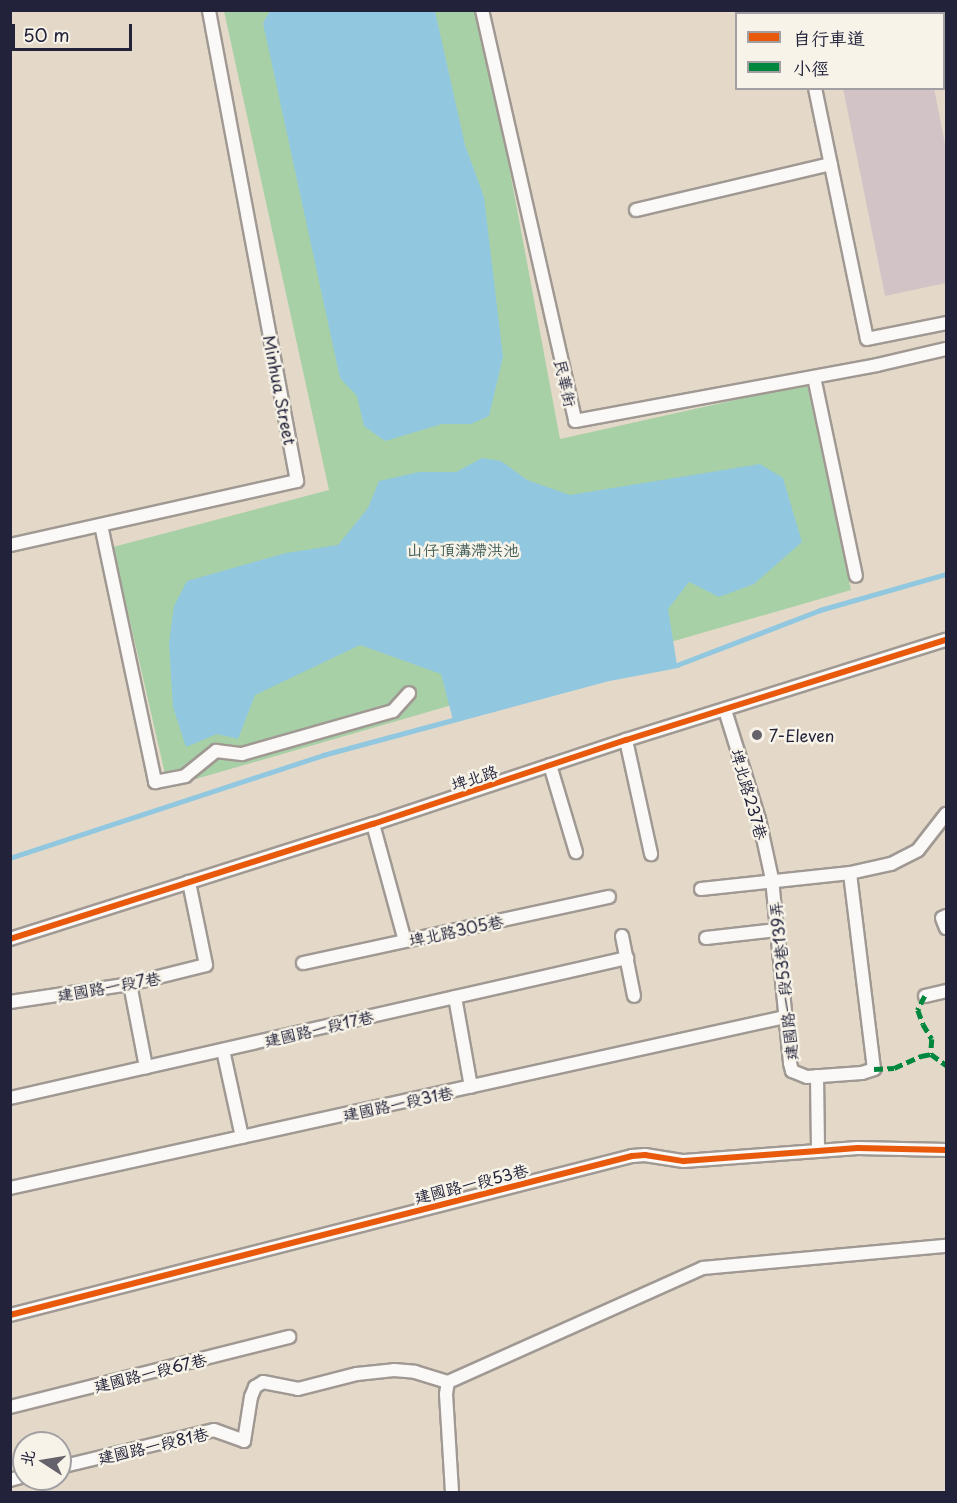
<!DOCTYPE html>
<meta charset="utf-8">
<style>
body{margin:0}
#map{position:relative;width:957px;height:1503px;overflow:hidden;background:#e4d9c8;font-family:"Playpen Sans","LXGW WenKai TC",sans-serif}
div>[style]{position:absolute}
.green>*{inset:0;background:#a8d0a6}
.water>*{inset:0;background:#91c8e0}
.stream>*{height:4.5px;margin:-2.25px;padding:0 2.25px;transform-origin:2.25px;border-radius:2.25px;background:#91c8e0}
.building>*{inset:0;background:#d2c4c6}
.roads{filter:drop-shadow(2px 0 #a09993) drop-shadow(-2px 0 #a09993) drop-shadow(0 2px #a09993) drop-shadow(0 -2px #a09993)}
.minor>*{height:12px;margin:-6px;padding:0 6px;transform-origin:6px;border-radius:6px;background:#fbf9f7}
.quiet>*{height:4.5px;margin-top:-2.25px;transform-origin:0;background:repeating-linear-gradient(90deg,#00873e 0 9px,transparent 0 13.5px)}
.cycleway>*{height:6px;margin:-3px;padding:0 3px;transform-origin:3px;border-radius:3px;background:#e8590c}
.dots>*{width:16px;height:16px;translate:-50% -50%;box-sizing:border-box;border:3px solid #f7f3e8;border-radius:50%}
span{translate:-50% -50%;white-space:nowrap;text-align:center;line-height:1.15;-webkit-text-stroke:5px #f7f3e8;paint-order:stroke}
.street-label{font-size:16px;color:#22223b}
.park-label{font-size:16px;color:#3f5c57}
.poi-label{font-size:16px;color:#22223b}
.left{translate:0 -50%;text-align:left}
.frame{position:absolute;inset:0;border:12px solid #22223b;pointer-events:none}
.legend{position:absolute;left:735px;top:12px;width:210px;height:78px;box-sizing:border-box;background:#f7f3e8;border:2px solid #a29fa3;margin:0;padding:8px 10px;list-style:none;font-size:18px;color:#22223b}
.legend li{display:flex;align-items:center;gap:12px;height:30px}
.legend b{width:30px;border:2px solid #a29fa3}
.north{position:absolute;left:12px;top:1431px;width:60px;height:60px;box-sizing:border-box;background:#f7f3e8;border:2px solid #a29fa3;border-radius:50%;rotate:282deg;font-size:16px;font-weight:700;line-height:24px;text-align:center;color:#22223b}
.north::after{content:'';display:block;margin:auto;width:21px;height:27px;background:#66626c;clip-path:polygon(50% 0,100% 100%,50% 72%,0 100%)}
.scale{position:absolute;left:12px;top:24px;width:120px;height:27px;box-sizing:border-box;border:3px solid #22223b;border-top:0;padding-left:8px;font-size:18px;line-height:21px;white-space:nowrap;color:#22223b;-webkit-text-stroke:4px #f7f3e8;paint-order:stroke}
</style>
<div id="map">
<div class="green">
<i style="clip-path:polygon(224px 11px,480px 11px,560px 439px,807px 384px,851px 590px,168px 787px,113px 547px,329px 490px)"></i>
</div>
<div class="water">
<i style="clip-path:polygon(270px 11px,435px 11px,465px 145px,484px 197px,503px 357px,489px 416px,471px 424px,442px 424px,385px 441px,364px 426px,357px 396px,340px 378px,263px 23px)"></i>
<i style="clip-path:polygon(482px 458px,501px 461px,527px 480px,570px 495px,760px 464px,783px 478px,802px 542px,754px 584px,719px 597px,689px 582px,668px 609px,677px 665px,609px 678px,453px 720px,441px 674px,360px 645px,255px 695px,238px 739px,217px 734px,186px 747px,173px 707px,169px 643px,174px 606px,187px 581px,286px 553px,338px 545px,368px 508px,379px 481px,419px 472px,456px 472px)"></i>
</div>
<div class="stream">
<i style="left:10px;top:858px;width:330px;rotate:-18.2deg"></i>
<i style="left:323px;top:755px;width:296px;rotate:-15.1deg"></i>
<i style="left:609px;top:678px;width:69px;rotate:-10.8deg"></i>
<i style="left:677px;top:665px;width:153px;rotate:-21deg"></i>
<i style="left:820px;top:610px;width:131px;rotate:-15.9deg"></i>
</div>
<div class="building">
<i style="clip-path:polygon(827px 10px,918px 10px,919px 14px,827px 14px)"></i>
<i style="clip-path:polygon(934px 10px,946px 10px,946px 28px,944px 28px,944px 14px,934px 14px)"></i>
<i style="clip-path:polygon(843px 88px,934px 88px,946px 149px,946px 283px,885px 296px)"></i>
</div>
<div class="roads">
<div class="minor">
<i style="left:482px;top:10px;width:421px;rotate:77.2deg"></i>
<i style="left:575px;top:421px;width:307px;rotate:-10.5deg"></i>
<i style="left:877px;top:365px;width:71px;rotate:-13.1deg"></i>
<i style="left:815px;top:88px;width:256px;rotate:78.3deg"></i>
<i style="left:867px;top:339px;width:81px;rotate:-11.4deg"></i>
<i style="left:636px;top:210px;width:200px;rotate:-13.3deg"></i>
<i style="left:814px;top:377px;width:203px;rotate:78.1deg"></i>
<i style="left:101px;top:525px;width:263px;rotate:78.1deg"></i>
<i style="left:155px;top:782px;width:31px;rotate:-11deg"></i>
<i style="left:185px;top:776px;width:40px;rotate:-39deg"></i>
<i style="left:216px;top:751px;width:26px;rotate:7deg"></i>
<i style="left:242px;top:754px;width:157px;rotate:-15.9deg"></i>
<i style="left:393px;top:711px;width:24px;rotate:-48deg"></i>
<i style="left:10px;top:545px;width:294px;rotate:-12.6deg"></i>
<i style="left:297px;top:481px;width:479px;rotate:-100.6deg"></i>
<i style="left:725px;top:710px;width:114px;rotate:72.7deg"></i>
<i style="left:759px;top:819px;width:61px;rotate:77.8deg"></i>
<i style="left:772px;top:879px;width:185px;rotate:84.4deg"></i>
<i style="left:790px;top:1063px;width:8px;rotate:76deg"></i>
<i style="left:792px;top:1071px;width:16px;rotate:22deg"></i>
<i style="left:807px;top:1077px;width:55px;rotate:-4.2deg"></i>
<i style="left:862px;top:1073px;width:13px;rotate:-18deg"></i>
<i style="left:874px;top:1069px;width:197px;rotate:-97deg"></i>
<i style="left:626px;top:740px;width:117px;rotate:77.6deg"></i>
<i style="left:550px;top:765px;width:91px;rotate:73.4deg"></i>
<i style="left:373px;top:824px;width:121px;rotate:74.7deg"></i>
<i style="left:701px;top:889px;width:150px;rotate:-6.1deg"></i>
<i style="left:850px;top:873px;width:42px;rotate:-12.4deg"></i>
<i style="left:891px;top:864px;width:30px;rotate:-27deg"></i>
<i style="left:918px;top:850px;width:46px;rotate:-52.1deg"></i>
<i style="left:946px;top:916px;width:4px;rotate:153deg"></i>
<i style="left:942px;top:918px;width:11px;rotate:68deg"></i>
<i style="left:622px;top:936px;width:61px;rotate:78.7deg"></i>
<i style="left:706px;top:938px;width:71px;rotate:-6.4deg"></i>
<i style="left:10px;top:939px;width:381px;rotate:-17.6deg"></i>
<i style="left:373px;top:824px;width:267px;rotate:-18.4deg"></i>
<i style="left:626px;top:740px;width:335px;rotate:-17.4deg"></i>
<i style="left:303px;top:963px;width:313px;rotate:-12.2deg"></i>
<i style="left:130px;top:984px;width:85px;rotate:79.1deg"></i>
<i style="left:925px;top:996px;width:22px;rotate:-13deg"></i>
<i style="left:455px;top:997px;width:91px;rotate:79.9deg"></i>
<i style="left:10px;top:1002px;width:121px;rotate:-8.5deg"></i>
<i style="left:130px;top:984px;width:78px;rotate:-14deg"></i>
<i style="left:206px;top:965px;width:85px;rotate:-101.6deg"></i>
<i style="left:223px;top:1050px;width:89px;rotate:77.7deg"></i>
<i style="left:817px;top:1076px;width:75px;rotate:89.2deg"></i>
<i style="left:10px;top:1098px;width:633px;rotate:-12.78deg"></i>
<i style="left:10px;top:1188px;width:794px;rotate:-12.44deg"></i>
<i style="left:10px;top:1315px;width:642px;rotate:-14.34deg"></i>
<i style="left:632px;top:1156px;width:13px;rotate:-4deg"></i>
<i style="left:645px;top:1155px;width:39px;rotate:9deg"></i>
<i style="left:684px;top:1161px;width:174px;rotate:-4.3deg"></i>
<i style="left:858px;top:1148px;width:88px;rotate:1.3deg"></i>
<i style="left:10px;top:1407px;width:288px;rotate:-14.1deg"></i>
<i style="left:60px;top:1467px;width:158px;rotate:-13.5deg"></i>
<i style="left:214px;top:1430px;width:32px;rotate:20deg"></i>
<i style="left:244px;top:1441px;width:45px;rotate:-81deg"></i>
<i style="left:251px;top:1397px;width:11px;rotate:-68deg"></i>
<i style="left:255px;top:1387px;width:9px;rotate:-32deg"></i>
<i style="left:263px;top:1382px;width:36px;rotate:11deg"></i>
<i style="left:298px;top:1389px;width:61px;rotate:-14.3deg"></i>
<i style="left:357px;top:1374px;width:37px;rotate:-6deg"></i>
<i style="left:394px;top:1370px;width:21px;rotate:5deg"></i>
<i style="left:415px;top:1372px;width:34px;rotate:17deg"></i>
<i style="left:10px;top:1480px;width:15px;rotate:-16deg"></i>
<i style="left:452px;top:1492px;width:98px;rotate:-93.5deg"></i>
<i style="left:446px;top:1394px;width:12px;rotate:-81deg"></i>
<i style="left:448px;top:1382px;width:279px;rotate:-24.1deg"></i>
<i style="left:703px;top:1268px;width:244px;rotate:-5.2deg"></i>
</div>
</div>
<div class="quiet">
<i style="left:925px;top:996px;width:16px;rotate:117deg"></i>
<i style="left:918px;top:1010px;width:15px;rotate:70deg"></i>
<i style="left:923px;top:1024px;width:17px;rotate:59deg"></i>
<i style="left:932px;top:1039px;width:15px;rotate:94deg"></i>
<i style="left:874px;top:1069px;width:20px;rotate:-3deg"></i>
<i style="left:894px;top:1068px;width:30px;rotate:-24deg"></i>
<i style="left:921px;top:1056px;width:10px;rotate:-11deg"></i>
<i style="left:931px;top:1054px;width:19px;rotate:36deg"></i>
</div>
<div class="cycleway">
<i style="left:10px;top:939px;width:381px;rotate:-17.6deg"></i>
<i style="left:373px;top:824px;width:267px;rotate:-18.4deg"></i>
<i style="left:626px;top:740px;width:335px;rotate:-17.4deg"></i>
<i style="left:10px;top:1315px;width:642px;rotate:-14.34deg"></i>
<i style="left:632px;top:1156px;width:13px;rotate:-4deg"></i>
<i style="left:645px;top:1155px;width:39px;rotate:9deg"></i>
<i style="left:684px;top:1161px;width:174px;rotate:-4.3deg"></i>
<i style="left:858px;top:1148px;width:88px;rotate:1.3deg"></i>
</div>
<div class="dots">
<i style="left:757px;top:735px;background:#66626c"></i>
</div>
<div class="street-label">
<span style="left:566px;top:383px;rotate:77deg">民華街</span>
<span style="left:280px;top:390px;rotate:79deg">Minhua Street</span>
<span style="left:474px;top:777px;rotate:-18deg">埤北路</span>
<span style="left:750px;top:794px;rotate:74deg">埤北路237巷</span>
<span style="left:456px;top:930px;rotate:-12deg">埤北路305巷</span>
<span style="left:783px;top:981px;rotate:-96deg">建國路一段53巷139弄</span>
<span style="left:109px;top:986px;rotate:-10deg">建國路一段7巷</span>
<span style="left:319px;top:1028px;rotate:-13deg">建國路一段17巷</span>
<span style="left:398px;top:1103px;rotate:-12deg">建國路一段31巷</span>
<span style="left:471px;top:1183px;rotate:-14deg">建國路一段53巷</span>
<span style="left:150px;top:1372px;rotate:-14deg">建國路一段67巷</span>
<span style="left:153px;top:1445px;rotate:-13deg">建國路一段81巷</span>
</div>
<div class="park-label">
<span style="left:463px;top:549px">山仔頂溝滯洪池</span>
</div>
<div class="poi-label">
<span class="left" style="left:769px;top:735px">7-Eleven</span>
</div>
<div class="frame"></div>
<ul class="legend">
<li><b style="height:8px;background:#e8590c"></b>自行車道</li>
<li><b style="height:8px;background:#00873e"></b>小徑</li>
</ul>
<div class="north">北</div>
<div class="scale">50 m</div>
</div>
